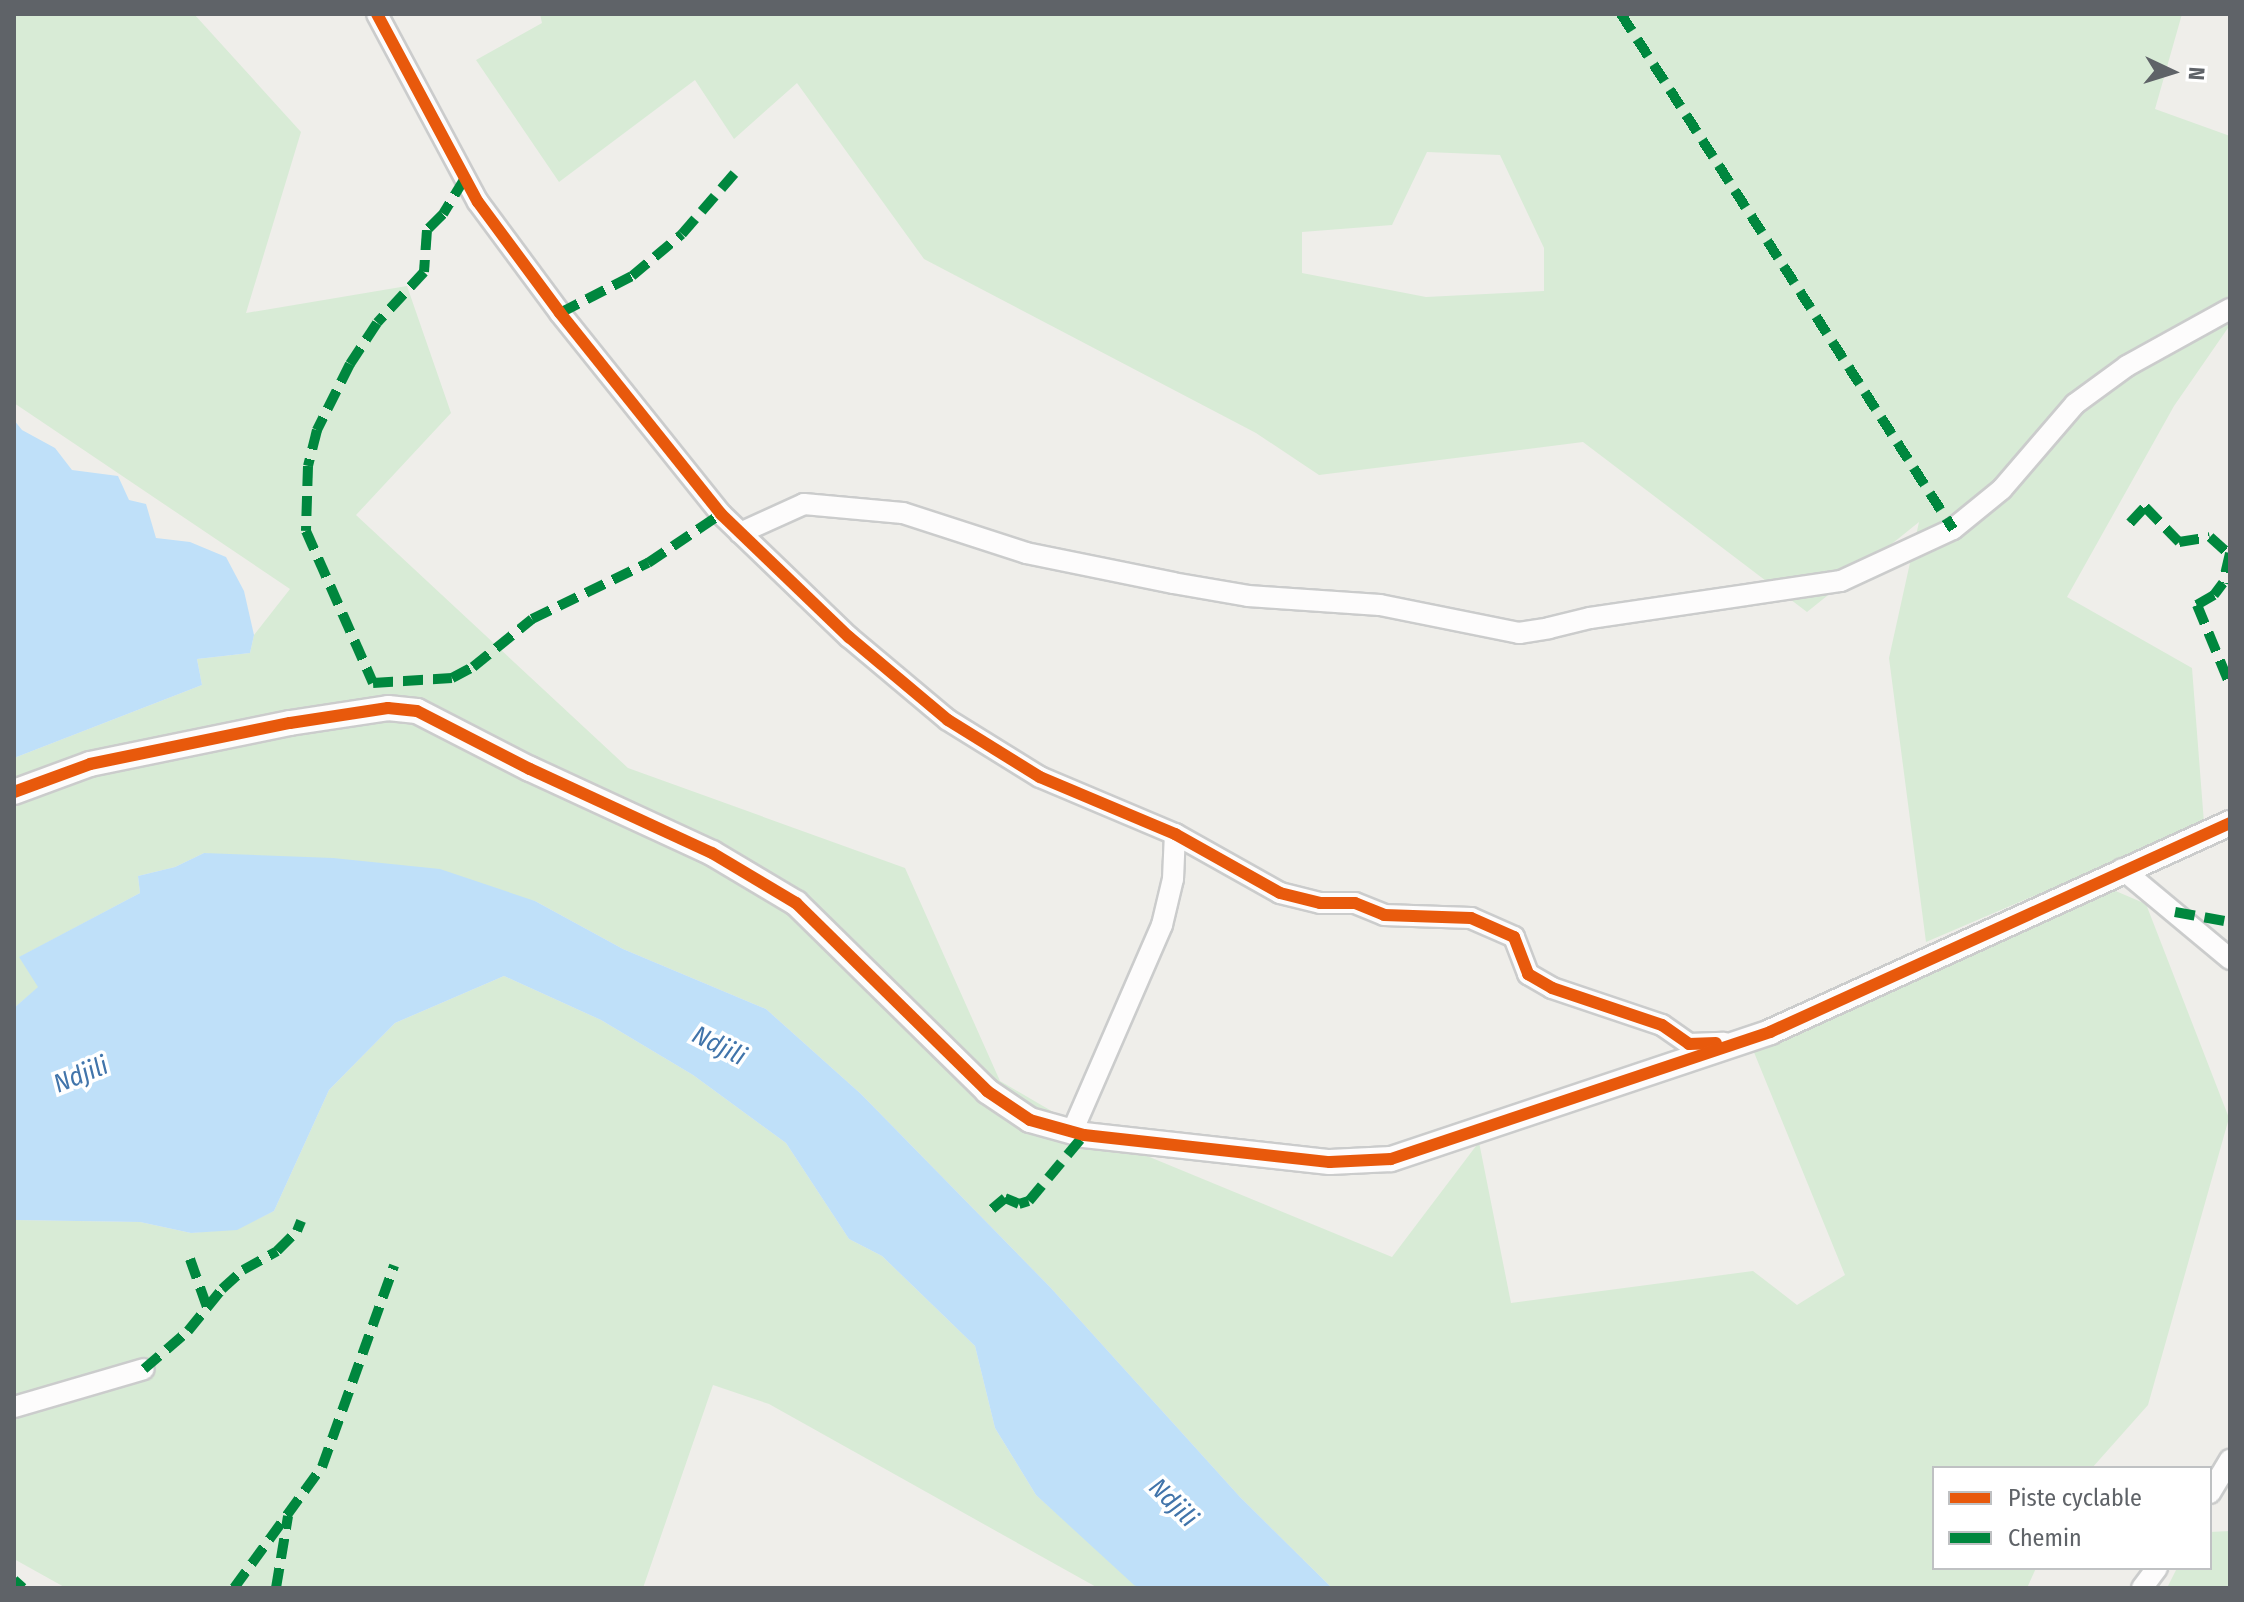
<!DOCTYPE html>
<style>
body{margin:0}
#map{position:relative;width:2244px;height:1602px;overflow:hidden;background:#efeeea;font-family:"Fira Sans Condensed",sans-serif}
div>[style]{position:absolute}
.green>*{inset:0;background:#d8ebd6}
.water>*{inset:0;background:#bfe0f9}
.roads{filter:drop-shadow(2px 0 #cbcccc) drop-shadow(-2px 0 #cbcccc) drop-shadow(0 2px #cbcccc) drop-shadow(0 -2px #cbcccc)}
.minor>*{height:20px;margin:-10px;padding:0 10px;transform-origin:10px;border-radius:10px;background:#fdfcfc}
.tertiary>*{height:24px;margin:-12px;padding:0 12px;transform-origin:12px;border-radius:12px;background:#fdfcfc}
.quiet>*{height:10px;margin-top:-5px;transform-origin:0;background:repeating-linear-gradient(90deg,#00873e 0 20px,transparent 0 30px)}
.cycleway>*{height:12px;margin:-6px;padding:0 6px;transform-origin:6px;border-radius:6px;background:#e8590c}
span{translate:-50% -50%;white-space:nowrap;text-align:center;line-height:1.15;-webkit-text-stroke:7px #fff;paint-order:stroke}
.water-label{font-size:26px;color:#4174aa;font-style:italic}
.frame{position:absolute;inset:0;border:16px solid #5f6368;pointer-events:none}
.legend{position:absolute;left:1932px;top:1466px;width:280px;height:104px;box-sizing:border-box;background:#fff;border:2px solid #bfc1c3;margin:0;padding:10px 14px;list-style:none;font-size:24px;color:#5f6368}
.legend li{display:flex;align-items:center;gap:16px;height:40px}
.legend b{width:40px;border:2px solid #bfc1c3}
.north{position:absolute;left:2132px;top:32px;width:80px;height:80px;-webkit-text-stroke:6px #fff;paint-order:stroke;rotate:94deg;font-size:22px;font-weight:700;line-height:32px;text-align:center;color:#5f6368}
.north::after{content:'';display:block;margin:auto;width:28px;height:36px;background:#5f6368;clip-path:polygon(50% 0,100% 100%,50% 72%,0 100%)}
</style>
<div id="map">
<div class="green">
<i style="clip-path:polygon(14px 14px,194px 14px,301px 132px,246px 313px,407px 286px,451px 413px,356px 515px,628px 768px,905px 868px,1000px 1081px,1084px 1130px,1392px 1257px,1479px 1142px,1511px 1303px,1753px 1271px,1797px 1305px,1845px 1275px,1751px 1045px,2104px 886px,2146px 904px,2229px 1118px,2148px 1405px,2092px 1468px,1934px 1468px,1934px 1568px,2036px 1568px,2027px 1588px,1332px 1588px,1240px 1497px,1050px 1287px,861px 1094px,766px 1009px,623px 949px,535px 901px,204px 853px,175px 867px,138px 876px,140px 893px,20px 957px,39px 987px,14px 1008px,14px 758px,202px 685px,197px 659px,250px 653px,254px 635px,290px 589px,14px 403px)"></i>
<i style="clip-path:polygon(evenodd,540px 14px,2182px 14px,2155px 109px,2230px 136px,2230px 325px,2174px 406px,2067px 597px,2192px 668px,2204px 823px,1926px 942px,1889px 658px,1919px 522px,1807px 612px,1583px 442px,1319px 475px,1256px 433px,924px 259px,797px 83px,734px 139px,695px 80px,559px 182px,476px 60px,542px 23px,540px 14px,1427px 152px,1500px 155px,1544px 248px,1544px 291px,1426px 297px,1302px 273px,1302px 232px,1392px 225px,1427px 152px)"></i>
<i style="clip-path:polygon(504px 976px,601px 1020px,693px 1075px,786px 1143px,849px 1239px,882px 1256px,975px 1346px,995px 1428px,1036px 1495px,1140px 1588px,1098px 1588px,769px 1404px,713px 1385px,643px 1588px,66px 1588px,14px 1559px,14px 1220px,140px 1222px,191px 1233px,237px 1229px,274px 1211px,329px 1090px,395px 1023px)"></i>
<i style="clip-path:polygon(2230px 1531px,2230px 1588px,2167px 1588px,2177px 1568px,2210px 1568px,2210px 1532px)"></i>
</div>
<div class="water">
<i style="clip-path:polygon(14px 420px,22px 430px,55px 448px,72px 470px,118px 476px,129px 500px,146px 504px,156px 538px,190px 542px,226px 557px,244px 591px,254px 635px,250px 653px,197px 659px,202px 685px,14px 758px)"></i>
<i style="clip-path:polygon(204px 853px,333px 858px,440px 869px,535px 901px,623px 949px,766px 1009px,861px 1094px,1050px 1287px,1240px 1497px,1332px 1588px,1140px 1588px,1134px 1585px,1036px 1495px,995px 1428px,975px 1346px,882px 1256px,849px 1239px,786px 1143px,693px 1075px,601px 1020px,504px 976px,395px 1023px,329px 1090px,274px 1211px,237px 1230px,191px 1233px,140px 1222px,14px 1220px,14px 1008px,38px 987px,19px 957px,140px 893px,138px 876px,175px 867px)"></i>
</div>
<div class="roads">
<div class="minor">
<i style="left:377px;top:14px;width:213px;rotate:61.8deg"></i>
<i style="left:478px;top:202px;width:138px;rotate:53.5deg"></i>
<i style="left:560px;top:313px;width:258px;rotate:51.3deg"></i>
<i style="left:721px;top:514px;width:178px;rotate:43.9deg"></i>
<i style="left:849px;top:637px;width:129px;rotate:40deg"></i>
<i style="left:948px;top:720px;width:108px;rotate:31.8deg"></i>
<i style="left:1040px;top:777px;width:147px;rotate:22.9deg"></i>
<i style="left:1175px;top:834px;width:120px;rotate:29.3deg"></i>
<i style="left:1280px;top:893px;width:41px;rotate:14deg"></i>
<i style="left:1320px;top:903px;width:35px"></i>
<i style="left:1355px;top:903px;width:31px;rotate:22deg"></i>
<i style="left:1384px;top:915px;width:87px;rotate:2deg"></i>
<i style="left:1471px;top:918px;width:47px;rotate:23.8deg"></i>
<i style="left:1514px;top:937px;width:40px;rotate:69deg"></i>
<i style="left:1528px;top:974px;width:28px;rotate:30deg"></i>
<i style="left:1552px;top:988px;width:116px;rotate:18.6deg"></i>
<i style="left:1662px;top:1025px;width:33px;rotate:35deg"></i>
<i style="left:1689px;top:1044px;width:35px;rotate:-2deg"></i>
<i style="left:740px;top:533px;width:70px;rotate:-24.4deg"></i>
<i style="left:804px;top:504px;width:99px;rotate:5.2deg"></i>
<i style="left:903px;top:513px;width:129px;rotate:18deg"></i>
<i style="left:1026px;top:553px;width:150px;rotate:11.5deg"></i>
<i style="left:1173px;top:583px;width:76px;rotate:9.8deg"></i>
<i style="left:1248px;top:596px;width:132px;rotate:3.9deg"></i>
<i style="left:1380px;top:605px;width:142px;rotate:11.4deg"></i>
<i style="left:1519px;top:633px;width:30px;rotate:-9deg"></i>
<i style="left:1549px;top:628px;width:42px;rotate:-13.7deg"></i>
<i style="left:1590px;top:618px;width:254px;rotate:-8.4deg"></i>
<i style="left:1841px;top:581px;width:123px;rotate:-24.9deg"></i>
<i style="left:1953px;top:529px;width:63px;rotate:-39.2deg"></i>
<i style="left:2002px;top:489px;width:112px;rotate:-49.3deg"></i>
<i style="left:2075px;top:404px;width:64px;rotate:-36.2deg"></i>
<i style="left:2127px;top:366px;width:118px;rotate:-29deg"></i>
<i style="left:2122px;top:869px;width:141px;rotate:39.8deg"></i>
<i style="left:1072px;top:1132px;width:226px;rotate:-66.5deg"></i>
<i style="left:1162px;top:925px;width:47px;rotate:-76.6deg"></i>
<i style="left:1173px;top:879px;width:45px;rotate:-87.5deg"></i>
<i style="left:14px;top:1407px;width:135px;rotate:-16.3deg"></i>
<i style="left:2210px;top:1493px;width:39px;rotate:-59deg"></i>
<i style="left:2142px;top:1588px;width:25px;rotate:-53deg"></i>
</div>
<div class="tertiary">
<i style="left:14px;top:792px;width:81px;rotate:-20.2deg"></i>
<i style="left:90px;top:764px;width:204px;rotate:-11.6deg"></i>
<i style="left:290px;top:723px;width:99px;rotate:-8.7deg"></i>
<i style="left:388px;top:708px;width:29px;rotate:6deg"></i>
<i style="left:417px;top:711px;width:127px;rotate:27.2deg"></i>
<i style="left:530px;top:769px;width:200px;rotate:24.8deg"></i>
<i style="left:712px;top:853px;width:98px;rotate:30.8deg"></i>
<i style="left:796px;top:903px;width:268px;rotate:44.5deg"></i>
<i style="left:987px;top:1091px;width:52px;rotate:34deg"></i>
<i style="left:1030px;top:1120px;width:56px;rotate:15.5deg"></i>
<i style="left:1084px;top:1135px;width:247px;rotate:6.3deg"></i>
<i style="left:1330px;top:1162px;width:61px;rotate:-2.8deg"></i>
<i style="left:1391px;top:1159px;width:400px;rotate:-18.5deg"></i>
<i style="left:1770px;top:1032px;width:505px;rotate:-24.43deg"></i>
</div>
</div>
<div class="quiet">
<i style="left:1621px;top:14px;width:613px;rotate:57.19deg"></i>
<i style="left:465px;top:178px;width:42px;rotate:121.4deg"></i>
<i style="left:443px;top:214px;width:23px;rotate:135deg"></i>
<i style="left:427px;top:230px;width:42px;rotate:94.1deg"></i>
<i style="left:424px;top:272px;width:69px;rotate:132.7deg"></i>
<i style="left:377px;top:323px;width:49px;rotate:123.4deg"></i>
<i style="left:350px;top:364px;width:74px;rotate:116.6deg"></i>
<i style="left:317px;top:430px;width:37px;rotate:104deg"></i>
<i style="left:308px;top:466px;width:65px;rotate:91.8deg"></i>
<i style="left:306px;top:531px;width:166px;rotate:66.2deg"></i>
<i style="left:373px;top:683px;width:79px;rotate:-3.6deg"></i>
<i style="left:452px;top:678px;width:24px;rotate:-28deg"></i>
<i style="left:473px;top:667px;width:76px;rotate:-39.1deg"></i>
<i style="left:532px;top:619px;width:129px;rotate:-25.8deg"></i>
<i style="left:648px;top:563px;width:88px;rotate:-33.9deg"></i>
<i style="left:560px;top:313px;width:81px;rotate:-27.2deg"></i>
<i style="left:632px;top:276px;width:65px;rotate:-40deg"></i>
<i style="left:682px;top:234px;width:89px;rotate:-49.1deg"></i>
<i style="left:2130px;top:523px;width:22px;rotate:-47deg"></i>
<i style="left:2145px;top:507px;width:49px;rotate:45.8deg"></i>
<i style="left:2179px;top:542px;width:31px;rotate:-9deg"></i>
<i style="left:2210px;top:537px;width:25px;rotate:42deg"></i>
<i style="left:2230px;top:553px;width:31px;rotate:103deg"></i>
<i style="left:2223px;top:583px;width:15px;rotate:127deg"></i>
<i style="left:2214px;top:595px;width:20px;rotate:150deg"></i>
<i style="left:2197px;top:605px;width:87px;rotate:67.6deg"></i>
<i style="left:2175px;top:912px;width:56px;rotate:10.3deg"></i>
<i style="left:992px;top:1209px;width:17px;rotate:-40deg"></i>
<i style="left:1005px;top:1198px;width:15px;rotate:23deg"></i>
<i style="left:1019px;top:1204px;width:10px;rotate:-17deg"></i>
<i style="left:1029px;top:1201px;width:86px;rotate:-50.2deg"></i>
<i style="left:190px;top:1259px;width:51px;rotate:70.5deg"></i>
<i style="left:144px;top:1369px;width:58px;rotate:-40.8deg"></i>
<i style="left:188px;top:1331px;width:54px;rotate:-51deg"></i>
<i style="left:222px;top:1289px;width:28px;rotate:-42deg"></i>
<i style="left:243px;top:1270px;width:39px;rotate:-29deg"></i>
<i style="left:277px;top:1251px;width:28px;rotate:-45deg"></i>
<i style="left:297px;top:1231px;width:11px;rotate:-68deg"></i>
<i style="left:14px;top:1580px;width:12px;rotate:42deg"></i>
<i style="left:234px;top:1588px;width:150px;rotate:-54deg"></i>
<i style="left:322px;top:1467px;width:214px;rotate:-70.3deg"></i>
<i style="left:276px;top:1588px;width:73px;rotate:-80.5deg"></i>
</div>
<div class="cycleway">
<i style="left:377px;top:14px;width:213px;rotate:61.8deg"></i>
<i style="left:478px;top:202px;width:138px;rotate:53.5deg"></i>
<i style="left:560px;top:313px;width:258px;rotate:51.3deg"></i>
<i style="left:721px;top:514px;width:178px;rotate:43.9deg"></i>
<i style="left:849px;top:637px;width:129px;rotate:40deg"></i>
<i style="left:948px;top:720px;width:108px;rotate:31.8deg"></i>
<i style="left:1040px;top:777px;width:147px;rotate:22.9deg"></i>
<i style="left:1175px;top:834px;width:120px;rotate:29.3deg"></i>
<i style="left:1280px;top:893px;width:41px;rotate:14deg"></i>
<i style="left:1320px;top:903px;width:35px"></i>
<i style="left:1355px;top:903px;width:31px;rotate:22deg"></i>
<i style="left:1384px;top:915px;width:87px;rotate:2deg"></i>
<i style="left:1471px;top:918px;width:47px;rotate:23.8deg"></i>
<i style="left:1514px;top:937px;width:40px;rotate:69deg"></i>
<i style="left:1528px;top:974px;width:28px;rotate:30deg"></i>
<i style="left:1552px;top:988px;width:116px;rotate:18.6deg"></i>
<i style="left:1662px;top:1025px;width:33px;rotate:35deg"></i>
<i style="left:1689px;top:1044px;width:27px;rotate:-2deg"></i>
<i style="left:14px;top:792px;width:81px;rotate:-20.2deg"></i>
<i style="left:90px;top:764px;width:204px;rotate:-11.6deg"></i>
<i style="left:290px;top:723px;width:99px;rotate:-8.7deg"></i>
<i style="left:388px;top:708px;width:29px;rotate:6deg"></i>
<i style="left:417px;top:711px;width:127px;rotate:27.2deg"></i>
<i style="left:530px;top:769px;width:200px;rotate:24.8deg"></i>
<i style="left:712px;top:853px;width:98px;rotate:30.8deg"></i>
<i style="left:796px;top:903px;width:268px;rotate:44.5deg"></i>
<i style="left:987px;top:1091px;width:52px;rotate:34deg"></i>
<i style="left:1030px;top:1120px;width:56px;rotate:15.5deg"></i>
<i style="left:1084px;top:1135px;width:247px;rotate:6.3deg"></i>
<i style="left:1330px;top:1162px;width:61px;rotate:-2.8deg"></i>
<i style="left:1391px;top:1159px;width:400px;rotate:-18.5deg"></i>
<i style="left:1770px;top:1032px;width:505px;rotate:-24.43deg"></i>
</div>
<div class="water-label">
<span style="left:719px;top:1046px;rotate:27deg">Ndjili</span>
<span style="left:81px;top:1075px;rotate:-22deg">Ndjili</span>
<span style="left:1173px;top:1503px;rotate:45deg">Ndjili</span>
</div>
<div class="frame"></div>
<ul class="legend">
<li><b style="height:10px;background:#e8590c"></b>Piste cyclable</li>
<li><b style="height:10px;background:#00873e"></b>Chemin</li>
</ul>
<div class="north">N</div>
</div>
